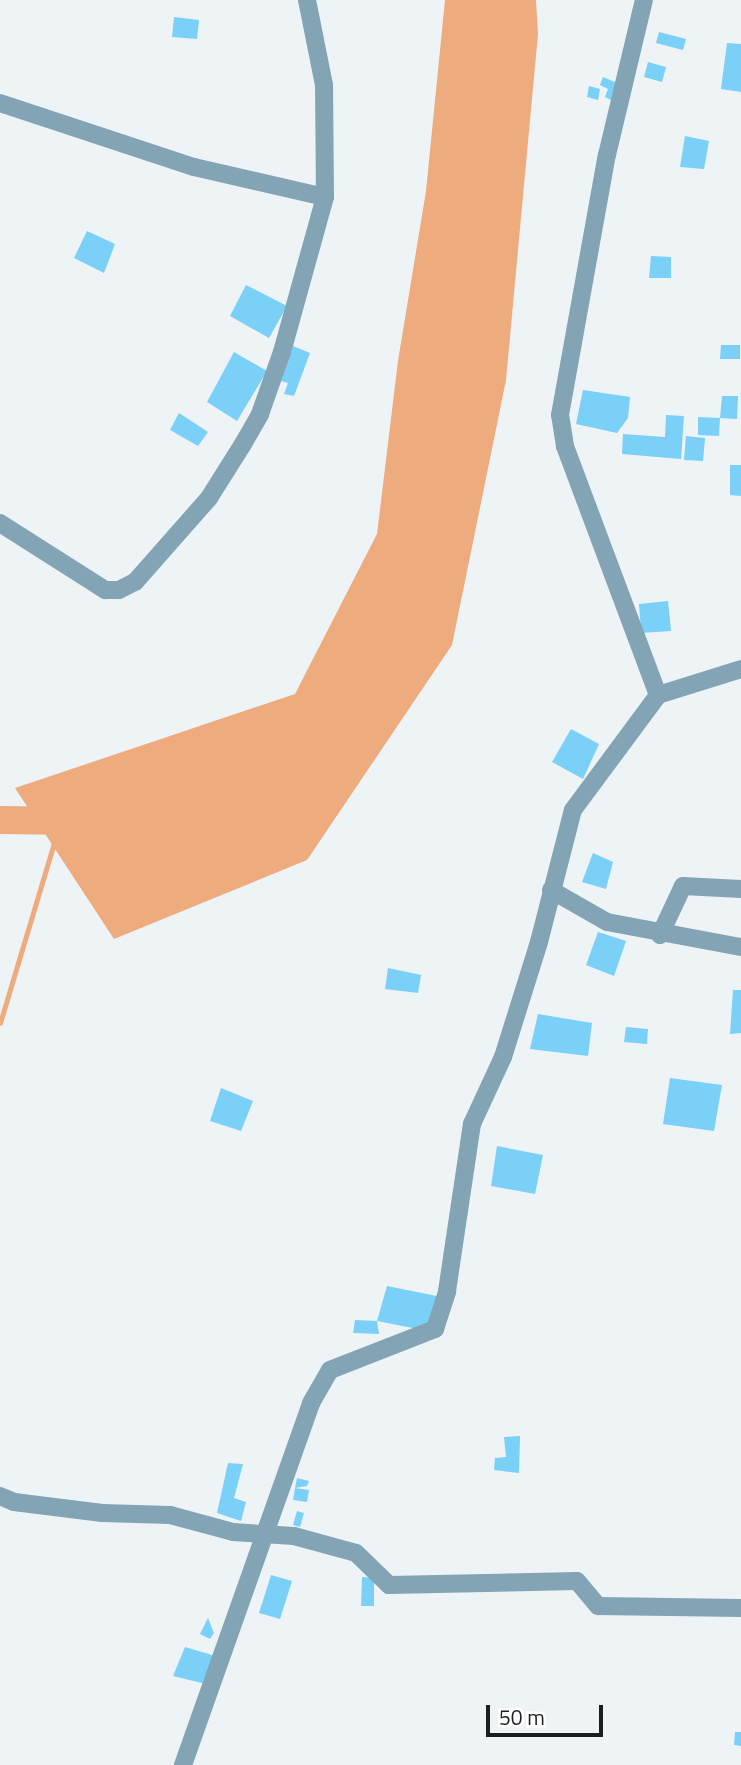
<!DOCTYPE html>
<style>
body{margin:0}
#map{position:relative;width:741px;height:1765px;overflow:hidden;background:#eef3f6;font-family:"Titillium Web",sans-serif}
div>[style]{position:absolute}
.water>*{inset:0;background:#eeab7d}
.stream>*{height:4.5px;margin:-2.25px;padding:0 2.25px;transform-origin:2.25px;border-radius:2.25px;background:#eeab7d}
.river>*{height:28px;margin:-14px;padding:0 14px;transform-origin:14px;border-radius:14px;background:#eeab7d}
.building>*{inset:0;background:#7ad0f7}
.street>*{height:18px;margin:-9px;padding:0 9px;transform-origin:9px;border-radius:9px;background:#82a4b5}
span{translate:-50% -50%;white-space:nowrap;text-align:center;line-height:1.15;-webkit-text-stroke:6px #fff;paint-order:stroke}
.scale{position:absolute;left:486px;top:1705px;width:117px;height:32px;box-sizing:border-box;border:4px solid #1c1e1f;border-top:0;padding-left:9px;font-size:21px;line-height:24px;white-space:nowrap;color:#1c1e1f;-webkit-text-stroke:5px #fff;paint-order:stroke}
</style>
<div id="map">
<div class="water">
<i style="clip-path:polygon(445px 0,536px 0,538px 34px,506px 380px,452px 645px,307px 860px,114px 939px,15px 788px,295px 694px,377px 534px,398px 361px,426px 191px)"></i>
</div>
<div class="stream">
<i style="left:0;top:1023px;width:188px;rotate:-73.3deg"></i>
</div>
<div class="river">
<i style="left:0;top:820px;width:74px;rotate:0.8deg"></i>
</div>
<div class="building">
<i style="clip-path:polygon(174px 17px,199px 20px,197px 39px,172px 37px)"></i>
<i style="clip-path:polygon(659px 32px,686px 39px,683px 50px,656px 43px)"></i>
<i style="clip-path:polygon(727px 43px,741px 44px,741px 92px,721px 89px)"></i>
<i style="clip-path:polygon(648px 62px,666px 67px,662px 82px,644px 77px)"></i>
<i style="clip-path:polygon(603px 77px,622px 85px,615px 102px,605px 97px,608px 89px,600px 85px)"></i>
<i style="clip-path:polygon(589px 86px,600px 89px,598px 100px,587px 97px)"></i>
<i style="clip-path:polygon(685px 136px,709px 141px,704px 169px,680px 167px)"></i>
<i style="clip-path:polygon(87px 231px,115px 244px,104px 273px,74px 258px)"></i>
<i style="clip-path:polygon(651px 256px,671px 257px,671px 278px,649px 278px)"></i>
<i style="clip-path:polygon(246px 285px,287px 306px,269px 338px,230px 316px)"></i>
<i style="clip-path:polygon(721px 345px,740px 345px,740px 359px,720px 359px)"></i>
<i style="clip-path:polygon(293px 346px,310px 353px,294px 396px,284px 394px,288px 383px,281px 381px)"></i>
<i style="clip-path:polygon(234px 352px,267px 371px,237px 421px,207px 402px)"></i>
<i style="clip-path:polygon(583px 390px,630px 397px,628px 418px,617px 433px,576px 424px)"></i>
<i style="clip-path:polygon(722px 396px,738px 396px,737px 419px,720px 418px)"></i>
<i style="clip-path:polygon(179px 413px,208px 432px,198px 446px,170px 430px)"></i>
<i style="clip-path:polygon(666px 415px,684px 416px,681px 459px,622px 454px,623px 434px,665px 437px)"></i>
<i style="clip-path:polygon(698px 417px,720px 418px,719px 436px,698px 435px)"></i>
<i style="clip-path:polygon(686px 436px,705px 438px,703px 461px,684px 460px)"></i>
<i style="clip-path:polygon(730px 465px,741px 465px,741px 496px,730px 495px)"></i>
<i style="clip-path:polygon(668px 601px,671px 631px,641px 633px,639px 604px)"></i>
<i style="clip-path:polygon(571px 729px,599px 744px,583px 779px,552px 762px)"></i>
<i style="clip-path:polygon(593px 853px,613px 862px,606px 889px,582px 882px)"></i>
<i style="clip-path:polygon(598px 932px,626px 941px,614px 976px,586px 965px)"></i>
<i style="clip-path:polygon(388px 968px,421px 975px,418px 993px,385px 989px)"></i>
<i style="clip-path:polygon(733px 990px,741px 990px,741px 1033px,730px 1034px)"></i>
<i style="clip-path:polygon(538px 1014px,592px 1023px,588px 1056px,530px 1049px)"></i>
<i style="clip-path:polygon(626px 1027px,648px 1029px,647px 1044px,624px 1042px)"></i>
<i style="clip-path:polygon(670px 1078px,722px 1085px,714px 1131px,663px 1124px)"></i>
<i style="clip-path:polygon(221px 1088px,253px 1101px,241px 1131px,210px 1121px)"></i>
<i style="clip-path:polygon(497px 1146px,543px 1155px,535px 1194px,491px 1186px)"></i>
<i style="clip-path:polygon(387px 1286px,437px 1296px,428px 1331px,377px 1321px,379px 1334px,353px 1333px,355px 1320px,377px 1321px)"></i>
<i style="clip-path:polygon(520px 1436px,519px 1473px,494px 1470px,495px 1458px,506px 1457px,504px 1437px)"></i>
<i style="clip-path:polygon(228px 1463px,243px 1464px,234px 1498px,246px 1502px,241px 1521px,217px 1513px)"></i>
<i style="clip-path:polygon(297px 1478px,309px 1481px,307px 1486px,295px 1488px,309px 1490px,307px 1502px,293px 1500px,295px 1488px)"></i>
<i style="clip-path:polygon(297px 1511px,304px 1513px,300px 1527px,293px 1525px)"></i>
<i style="clip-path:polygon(271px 1575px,292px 1581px,280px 1619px,259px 1613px)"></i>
<i style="clip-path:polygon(362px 1577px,374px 1578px,374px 1606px,361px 1606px)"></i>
<i style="clip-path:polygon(208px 1618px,214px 1633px,210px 1639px,200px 1634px)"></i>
<i style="clip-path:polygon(185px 1647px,219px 1657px,210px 1685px,173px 1676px)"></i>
<i style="clip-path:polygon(735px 1732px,741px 1732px,741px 1746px,734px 1745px)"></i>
</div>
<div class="street">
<i style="left:0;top:103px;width:204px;rotate:18.3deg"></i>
<i style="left:194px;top:167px;width:134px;rotate:12.9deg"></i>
<i style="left:0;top:523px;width:125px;rotate:32.5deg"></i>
<i style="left:105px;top:590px;width:14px"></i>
<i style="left:119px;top:590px;width:18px;rotate:-27deg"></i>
<i style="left:135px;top:582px;width:112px;rotate:-48.6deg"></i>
<i style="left:209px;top:498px;width:64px;rotate:-57.8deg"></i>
<i style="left:243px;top:444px;width:34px;rotate:-60deg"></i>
<i style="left:260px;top:414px;width:66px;rotate:-70.5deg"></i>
<i style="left:282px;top:352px;width:161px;rotate:-74.5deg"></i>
<i style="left:325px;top:197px;width:112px;rotate:-90.5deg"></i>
<i style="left:324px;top:85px;width:87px;rotate:-101.3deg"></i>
<i style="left:658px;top:695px;width:87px;rotate:-17.4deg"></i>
<i style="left:551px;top:890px;width:64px;rotate:29.7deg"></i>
<i style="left:607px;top:922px;width:136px;rotate:10.6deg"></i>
<i style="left:660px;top:935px;width:54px;rotate:-64.9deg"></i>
<i style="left:683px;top:886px;width:58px;rotate:3deg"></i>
<i style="left:0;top:1496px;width:15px;rotate:23deg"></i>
<i style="left:14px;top:1502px;width:89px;rotate:7.1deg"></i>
<i style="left:102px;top:1513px;width:68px;rotate:1.7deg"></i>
<i style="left:170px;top:1515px;width:65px;rotate:15.1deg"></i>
<i style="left:233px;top:1532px;width:61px;rotate:3.8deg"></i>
<i style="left:294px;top:1536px;width:64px;rotate:15.3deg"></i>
<i style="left:356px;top:1553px;width:46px;rotate:44.1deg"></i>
<i style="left:389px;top:1585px;width:188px;rotate:-1.2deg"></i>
<i style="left:577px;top:1581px;width:33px;rotate:50deg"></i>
<i style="left:598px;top:1606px;width:143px;rotate:0.8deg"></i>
<i style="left:183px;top:1765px;width:384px;rotate:-70.5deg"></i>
<i style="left:311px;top:1403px;width:38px;rotate:-60deg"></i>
<i style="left:330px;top:1370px;width:113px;rotate:-21.3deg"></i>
<i style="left:435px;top:1329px;width:40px;rotate:-72deg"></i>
<i style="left:447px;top:1291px;width:169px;rotate:-81.5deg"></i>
<i style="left:472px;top:1124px;width:74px;rotate:-65.2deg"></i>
<i style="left:503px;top:1057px;width:121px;rotate:-72.6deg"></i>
<i style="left:539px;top:942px;width:136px;rotate:-75.6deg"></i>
<i style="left:573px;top:810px;width:143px;rotate:-53.5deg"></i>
<i style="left:658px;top:695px;width:266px;rotate:-110.5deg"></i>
<i style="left:565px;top:446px;width:31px;rotate:-99deg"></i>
<i style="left:560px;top:415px;width:264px;rotate:-79.8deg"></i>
<i style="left:607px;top:155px;width:159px;rotate:-76.6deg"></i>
</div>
<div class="scale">50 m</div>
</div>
